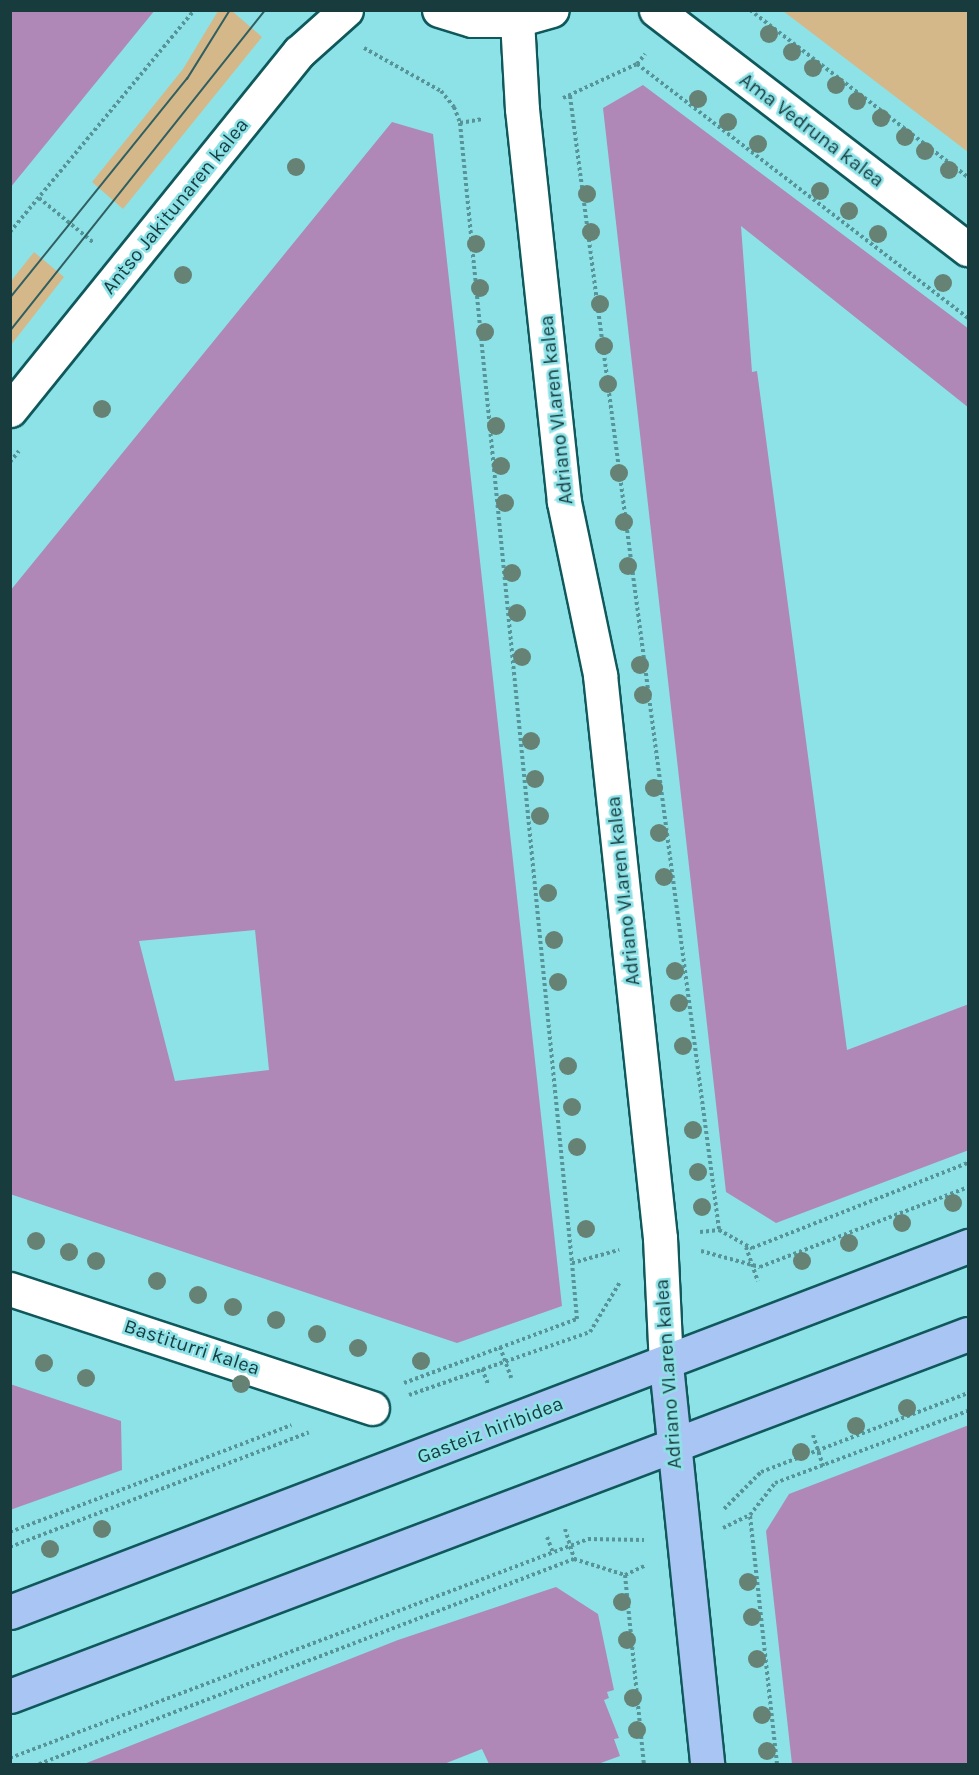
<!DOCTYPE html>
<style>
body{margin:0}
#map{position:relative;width:979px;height:1775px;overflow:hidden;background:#8de2e7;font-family:Karla,sans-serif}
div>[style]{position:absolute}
.green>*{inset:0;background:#d5b889}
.building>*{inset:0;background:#af88b8}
.path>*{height:4px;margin-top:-2px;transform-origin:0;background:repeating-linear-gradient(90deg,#569497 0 3px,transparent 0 6px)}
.roads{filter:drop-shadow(2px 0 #0f585b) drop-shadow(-2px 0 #0f585b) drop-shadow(0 2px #0f585b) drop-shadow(0 -2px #0f585b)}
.street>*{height:33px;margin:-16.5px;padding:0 16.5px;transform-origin:16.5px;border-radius:16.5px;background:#fff}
.secondary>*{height:33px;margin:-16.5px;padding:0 16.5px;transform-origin:16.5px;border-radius:16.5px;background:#fff}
.primary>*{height:33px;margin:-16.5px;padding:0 16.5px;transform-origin:16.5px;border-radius:16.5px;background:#a9c5f3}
.tram>*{height:1.5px;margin:-0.75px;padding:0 0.75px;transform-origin:0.75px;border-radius:0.75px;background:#305f61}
.trees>*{width:18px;height:18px;margin:-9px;border-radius:50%;background:#668274}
span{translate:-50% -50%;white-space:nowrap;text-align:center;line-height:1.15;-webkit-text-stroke:5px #8de2e7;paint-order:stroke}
.street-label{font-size:20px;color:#183c3e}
.frame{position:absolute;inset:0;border:12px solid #183c3e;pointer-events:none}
</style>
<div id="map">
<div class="green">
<i style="clip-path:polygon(218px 11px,232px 11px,262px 37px,123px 209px,92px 182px,183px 69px)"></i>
<i style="clip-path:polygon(783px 11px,968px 11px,968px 152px)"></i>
<i style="clip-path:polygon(34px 252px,64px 277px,11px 345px,11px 281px)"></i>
</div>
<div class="building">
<i style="clip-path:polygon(10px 10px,155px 10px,10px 188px)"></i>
<i style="clip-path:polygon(643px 85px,969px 329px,969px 408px,741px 226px,752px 372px,757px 371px,847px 1050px,969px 1004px,969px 1150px,776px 1223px,726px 1192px,603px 108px)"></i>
<i style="clip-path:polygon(evenodd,392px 122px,433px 134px,562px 1306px,457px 1343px,10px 1194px,10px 591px,392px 122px,255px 930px,269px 1070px,175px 1081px,139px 941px,255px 930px)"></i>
<i style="clip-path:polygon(10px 1384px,121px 1421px,122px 1470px,10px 1510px)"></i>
<i style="clip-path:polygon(969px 1425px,969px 1764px,792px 1764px,766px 1531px,789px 1494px)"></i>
<i style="clip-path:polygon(556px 1587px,598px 1614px,614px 1690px,607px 1692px,609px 1698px,604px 1700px,619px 1738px,614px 1739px,620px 1756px,598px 1764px,489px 1764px,482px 1749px,444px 1764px,84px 1764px,398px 1640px)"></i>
</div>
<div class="path">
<i style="left:750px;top:10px;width:275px;rotate:37.5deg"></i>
<i style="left:364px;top:48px;width:88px;rotate:29.2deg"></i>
<i style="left:441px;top:91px;width:21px;rotate:51deg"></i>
<i style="left:454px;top:107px;width:17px;rotate:69deg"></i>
<i style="left:460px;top:123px;width:1145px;rotate:84.39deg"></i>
<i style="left:637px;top:64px;width:417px;rotate:37.5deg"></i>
<i style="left:570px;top:96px;width:1144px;rotate:82.51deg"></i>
<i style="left:563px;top:98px;width:81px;rotate:-24.7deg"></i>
<i style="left:637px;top:64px;width:13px;rotate:-51deg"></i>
<i style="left:460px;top:123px;width:23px;rotate:-10deg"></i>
<i style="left:39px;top:198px;width:71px;rotate:39.3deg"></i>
<i style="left:10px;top:232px;width:288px;rotate:-50.3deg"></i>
<i style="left:10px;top:462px;width:14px;rotate:-51deg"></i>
<i style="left:700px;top:1232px;width:19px;rotate:-6deg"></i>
<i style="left:719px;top:1230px;width:38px;rotate:29deg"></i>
<i style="left:752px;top:1248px;width:232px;rotate:-21.5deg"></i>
<i style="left:746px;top:1247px;width:36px;rotate:71deg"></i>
<i style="left:701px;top:1251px;width:61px;rotate:15.2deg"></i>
<i style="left:760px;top:1267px;width:223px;rotate:-21deg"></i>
<i style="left:500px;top:1347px;width:33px;rotate:70deg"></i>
<i style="left:482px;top:1369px;width:16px;rotate:68deg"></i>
<i style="left:404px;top:1383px;width:184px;rotate:-20.3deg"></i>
<i style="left:577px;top:1319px;width:56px;rotate:-95.1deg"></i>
<i style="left:572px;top:1263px;width:49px;rotate:-15.5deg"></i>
<i style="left:409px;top:1395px;width:192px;rotate:-19.2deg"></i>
<i style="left:590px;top:1332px;width:58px;rotate:-59deg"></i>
<i style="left:813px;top:1435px;width:33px;rotate:72deg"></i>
<i style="left:724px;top:1509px;width:52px;rotate:-45deg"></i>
<i style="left:761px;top:1472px;width:222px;rotate:-20.9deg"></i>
<i style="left:723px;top:1528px;width:30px;rotate:-26deg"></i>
<i style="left:565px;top:1529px;width:31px;rotate:73deg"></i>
<i style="left:10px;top:1532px;width:301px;rotate:-20.8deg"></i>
<i style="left:547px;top:1537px;width:17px;rotate:69deg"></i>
<i style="left:10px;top:1547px;width:320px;rotate:-21deg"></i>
<i style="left:625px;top:1575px;width:23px;rotate:-25deg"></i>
<i style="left:10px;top:1758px;width:618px;rotate:-20.75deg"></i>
<i style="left:588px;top:1539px;width:56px;rotate:1deg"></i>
<i style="left:39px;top:1764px;width:573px;rotate:-20.97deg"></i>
<i style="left:574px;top:1559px;width:53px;rotate:17.4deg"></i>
<i style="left:625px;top:1575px;width:190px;rotate:84.3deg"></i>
<i style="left:777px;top:1764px;width:250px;rotate:-96.2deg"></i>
<i style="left:750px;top:1515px;width:41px;rotate:-52deg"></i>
<i style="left:775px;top:1483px;width:206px;rotate:-20.5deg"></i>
</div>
<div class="roads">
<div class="street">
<i style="left:656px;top:10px;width:393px;rotate:37.5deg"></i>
<i style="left:10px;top:410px;width:460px;rotate:-51.1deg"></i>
<i style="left:299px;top:52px;width:63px;rotate:-41.8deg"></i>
<i style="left:10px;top:1289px;width:381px;rotate:18.2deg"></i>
</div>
<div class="secondary">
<i style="left:439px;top:10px;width:34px;rotate:17deg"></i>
<i style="left:472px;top:20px;width:45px"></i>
<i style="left:517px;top:20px;width:36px;rotate:-16deg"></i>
<i style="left:517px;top:20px;width:89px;rotate:86.8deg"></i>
<i style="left:522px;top:109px;width:395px;rotate:83.9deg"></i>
<i style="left:564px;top:502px;width:177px;rotate:78.2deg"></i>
<i style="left:600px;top:675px;width:566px;rotate:83.92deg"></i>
<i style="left:660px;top:1238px;width:127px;rotate:87.3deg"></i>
</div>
<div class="primary">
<i style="left:666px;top:1365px;width:401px;rotate:84.1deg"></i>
<i style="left:10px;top:1612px;width:1026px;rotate:-20.91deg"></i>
<i style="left:10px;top:1696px;width:1024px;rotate:-20.7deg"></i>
</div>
</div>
<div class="tram">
<i style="left:10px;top:298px;width:282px;rotate:-51.1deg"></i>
<i style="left:187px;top:79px;width:81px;rotate:-58.1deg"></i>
<i style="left:10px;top:331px;width:410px;rotate:-51.5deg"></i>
</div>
<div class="trees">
<i style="left:769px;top:34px"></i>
<i style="left:792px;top:52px"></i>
<i style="left:813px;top:68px"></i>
<i style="left:836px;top:85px"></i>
<i style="left:698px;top:99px"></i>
<i style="left:857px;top:101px"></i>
<i style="left:881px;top:118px"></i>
<i style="left:728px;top:122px"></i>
<i style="left:905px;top:137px"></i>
<i style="left:758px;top:144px"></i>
<i style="left:925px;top:151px"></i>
<i style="left:296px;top:167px"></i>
<i style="left:949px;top:170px"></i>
<i style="left:820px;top:191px"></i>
<i style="left:587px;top:194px"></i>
<i style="left:849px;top:211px"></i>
<i style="left:591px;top:232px"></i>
<i style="left:878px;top:234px"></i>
<i style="left:476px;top:244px"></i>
<i style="left:183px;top:275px"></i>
<i style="left:943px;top:283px"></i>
<i style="left:480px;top:288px"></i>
<i style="left:600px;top:304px"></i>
<i style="left:485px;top:332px"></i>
<i style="left:604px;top:346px"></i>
<i style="left:608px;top:384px"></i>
<i style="left:102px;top:409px"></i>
<i style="left:496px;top:426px"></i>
<i style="left:501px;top:466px"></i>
<i style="left:619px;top:473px"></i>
<i style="left:505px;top:503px"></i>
<i style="left:624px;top:522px"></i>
<i style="left:628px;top:566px"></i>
<i style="left:512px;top:573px"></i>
<i style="left:517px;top:613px"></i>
<i style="left:522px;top:657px"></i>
<i style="left:640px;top:665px"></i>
<i style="left:643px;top:695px"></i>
<i style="left:531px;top:741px"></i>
<i style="left:535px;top:779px"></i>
<i style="left:654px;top:788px"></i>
<i style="left:540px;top:816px"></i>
<i style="left:659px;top:833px"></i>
<i style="left:664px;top:877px"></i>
<i style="left:548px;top:893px"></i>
<i style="left:554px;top:940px"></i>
<i style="left:675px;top:971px"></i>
<i style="left:558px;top:982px"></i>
<i style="left:679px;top:1003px"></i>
<i style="left:683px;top:1046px"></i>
<i style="left:568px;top:1066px"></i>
<i style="left:572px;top:1107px"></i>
<i style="left:693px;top:1130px"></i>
<i style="left:577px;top:1147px"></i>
<i style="left:698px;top:1172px"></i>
<i style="left:953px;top:1203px"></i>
<i style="left:702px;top:1207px"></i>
<i style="left:902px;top:1223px"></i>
<i style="left:586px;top:1229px"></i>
<i style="left:36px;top:1241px"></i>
<i style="left:849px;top:1243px"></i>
<i style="left:69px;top:1252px"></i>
<i style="left:96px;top:1261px"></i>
<i style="left:802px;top:1261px"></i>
<i style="left:157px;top:1281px"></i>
<i style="left:198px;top:1295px"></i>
<i style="left:233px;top:1307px"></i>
<i style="left:276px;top:1320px"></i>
<i style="left:317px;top:1334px"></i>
<i style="left:358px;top:1348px"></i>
<i style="left:421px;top:1361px"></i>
<i style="left:44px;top:1363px"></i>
<i style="left:86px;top:1378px"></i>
<i style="left:241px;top:1384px"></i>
<i style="left:907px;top:1408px"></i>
<i style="left:856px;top:1426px"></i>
<i style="left:801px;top:1452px"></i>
<i style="left:102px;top:1529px"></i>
<i style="left:50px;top:1549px"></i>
<i style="left:748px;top:1582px"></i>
<i style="left:622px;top:1602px"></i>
<i style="left:752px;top:1617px"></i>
<i style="left:627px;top:1640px"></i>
<i style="left:757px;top:1659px"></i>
<i style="left:633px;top:1698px"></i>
<i style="left:762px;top:1715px"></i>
<i style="left:637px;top:1730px"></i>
<i style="left:767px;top:1751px"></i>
</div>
<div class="street-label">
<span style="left:812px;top:130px;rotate:37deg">Ama Vedruna kalea</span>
<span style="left:175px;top:206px;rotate:-51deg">Antso Jakitunaren kalea</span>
<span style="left:556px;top:410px;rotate:-96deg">Adriano VI.aren kalea</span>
<span style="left:623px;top:891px;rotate:-96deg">Adriano VI.aren kalea</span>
<span style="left:192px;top:1347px;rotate:18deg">Bastiturri kalea</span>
<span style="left:668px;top:1374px;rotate:-94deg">Adriano VI.aren kalea</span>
<span style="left:490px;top:1430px;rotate:-21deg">Gasteiz hiribidea</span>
</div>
<div class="frame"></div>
</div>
